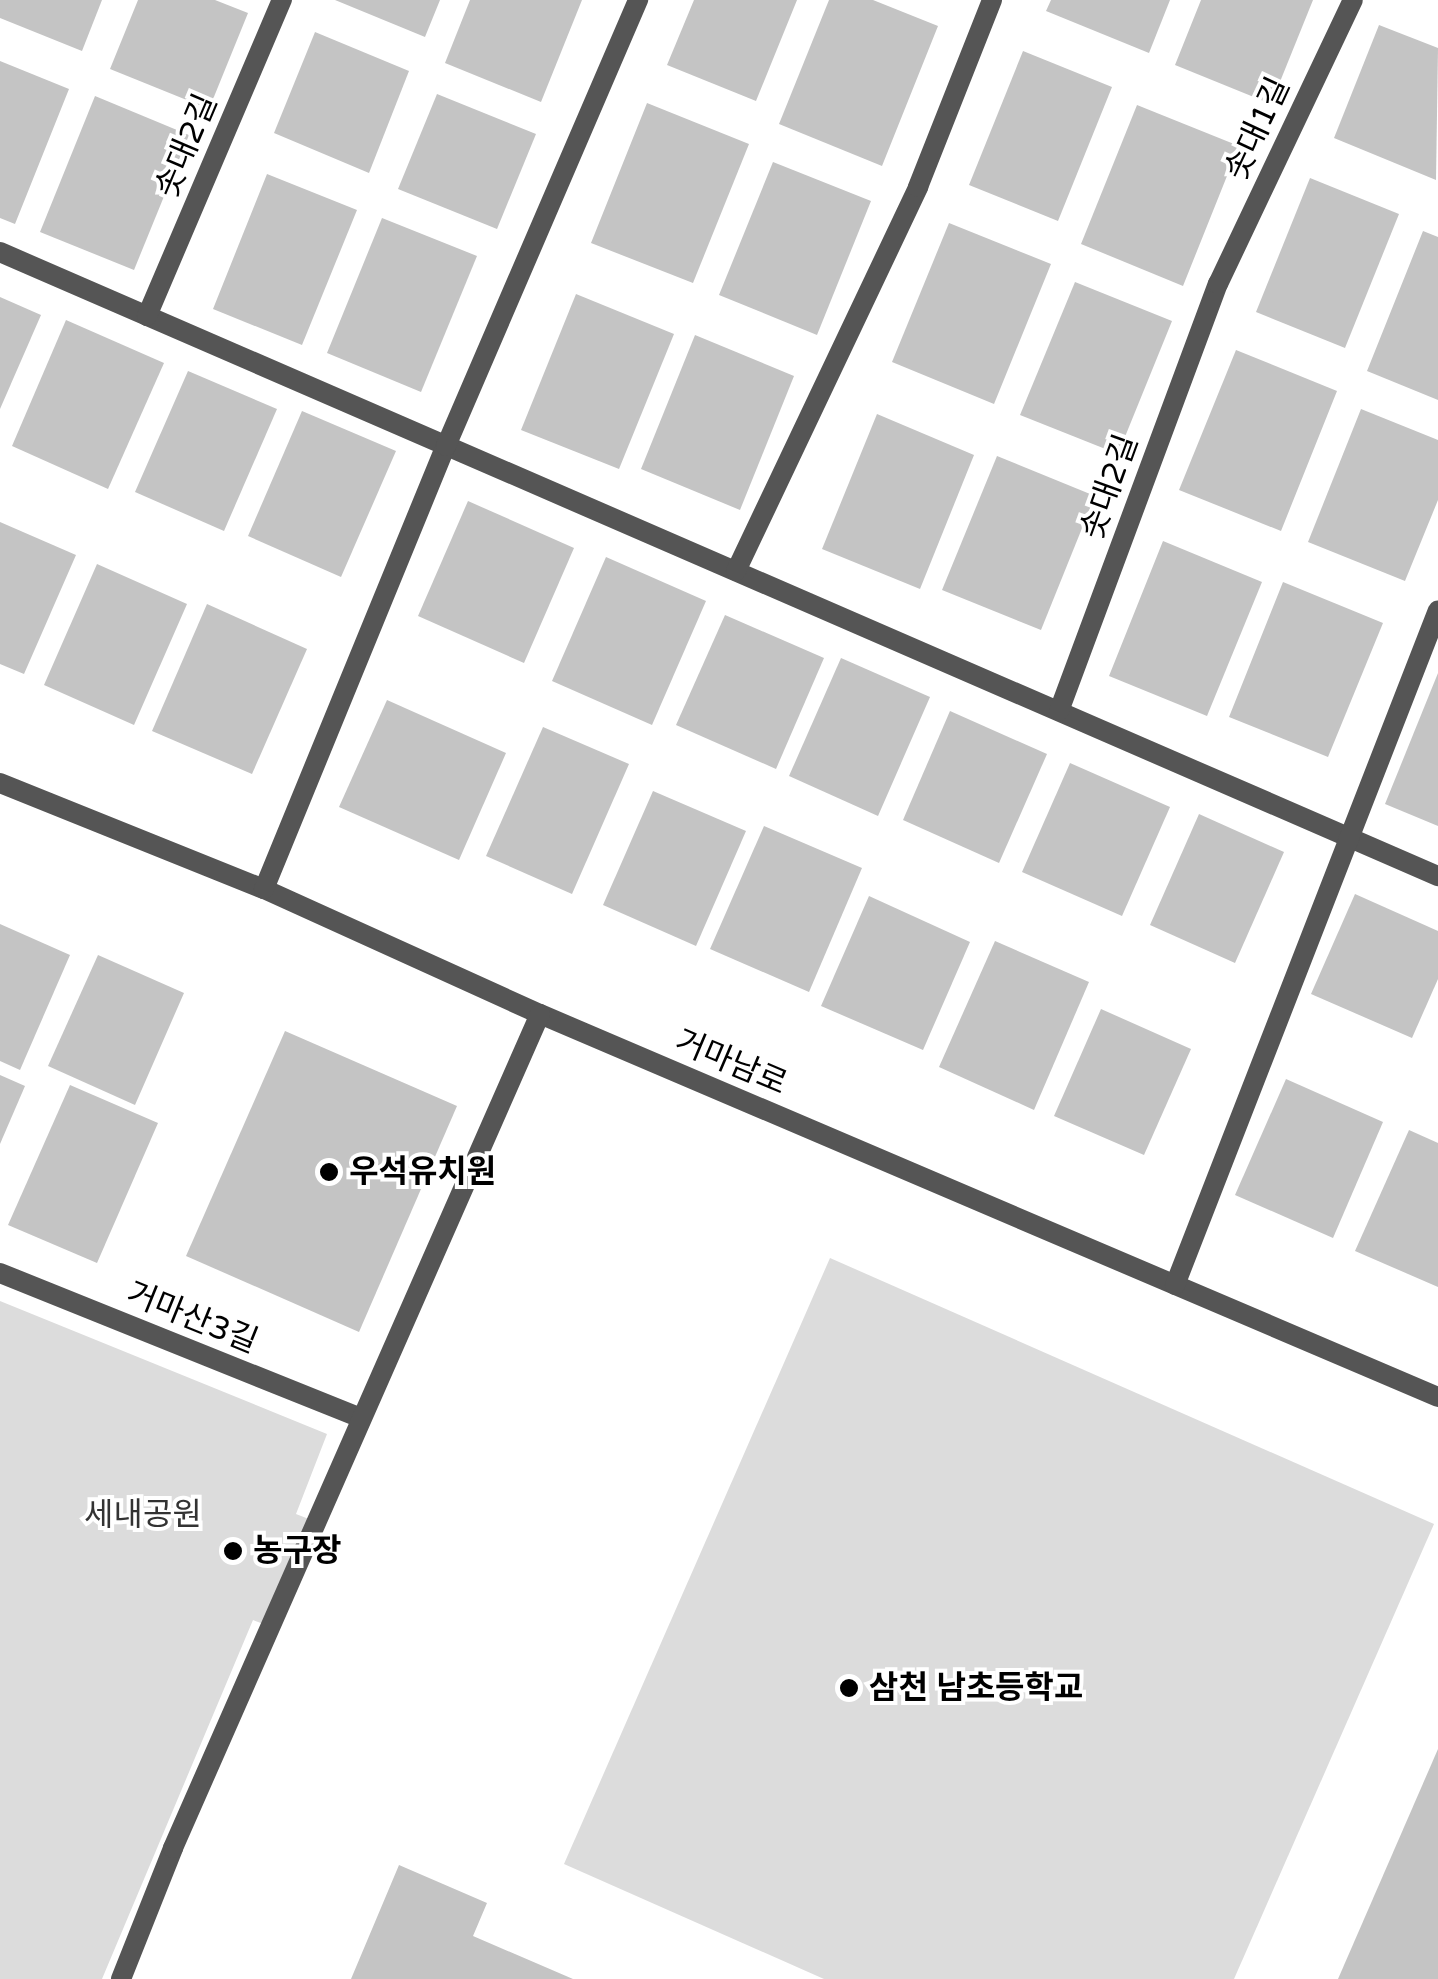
<!DOCTYPE html>
<meta charset="utf-8">
<style>
body{margin:0}
#map{position:relative;width:1438px;height:1979px;overflow:hidden;background:#fff;font-family:"Varela Round","Noto Sans KR",sans-serif}
div>[style]{position:absolute}
.green>*{inset:0;background:#dcdcdc}
.building>*{inset:0;background:#c4c4c4}
.street>*{height:20px;margin:-10px;padding:0 10px;transform-origin:10px;border-radius:10px;background:#555}
.dots>*{width:28px;height:28px;translate:-50% -50%;box-sizing:border-box;border:5px solid #fff;border-radius:50%}
span{translate:-50% -50%;white-space:nowrap;text-align:center;line-height:1.15;-webkit-text-stroke:8px #fff;paint-order:stroke}
.street-label{font-size:32px;color:#000}
.poi-label{font-size:32px;color:#000;font-weight:700}
.left{translate:0 -50%;text-align:left}
.park-label{font-size:32px;color:#333}
</style>
<div id="map">
<div class="green">
<i style="clip-path:polygon(830px 1258px,1434px 1524px,1234px 1979px,824px 1979px,564px 1864px)"></i>
<i style="clip-path:polygon(0 1301px,327px 1434px,296px 1514px,319px 1523px,277px 1629px,253px 1620px,102px 1979px,0 1979px)"></i>
</div>
<div class="building">
<i style="clip-path:polygon(0 0,102px 0,82px 51px,0 18px)"></i>
<i style="clip-path:polygon(138px 0,215px 0,248px 13px,209px 109px,110px 69px)"></i>
<i style="clip-path:polygon(335px 0,440px 0,425px 37px)"></i>
<i style="clip-path:polygon(470px 0,582px 0,541px 102px,445px 63px)"></i>
<i style="clip-path:polygon(694px 0,797px 0,756px 101px,667px 65px)"></i>
<i style="clip-path:polygon(829px 0,873px 0,938px 26px,882px 166px,779px 124px)"></i>
<i style="clip-path:polygon(1051px 0,1170px 0,1149px 53px,1046px 11px)"></i>
<i style="clip-path:polygon(1201px 0,1313px 0,1271px 104px,1175px 65px)"></i>
<i style="clip-path:polygon(1379px 25px,1438px 48px,1436px 180px,1334px 138px)"></i>
<i style="clip-path:polygon(315px 32px,409px 71px,369px 173px,274px 133px)"></i>
<i style="clip-path:polygon(1023px 51px,1112px 87px,1058px 221px,969px 185px)"></i>
<i style="clip-path:polygon(0 61px,69px 89px,15px 224px,0 218px)"></i>
<i style="clip-path:polygon(437px 94px,536px 134px,497px 229px,398px 189px)"></i>
<i style="clip-path:polygon(95px 96px,189px 135px,134px 270px,40px 232px)"></i>
<i style="clip-path:polygon(647px 103px,749px 144px,693px 283px,591px 243px)"></i>
<i style="clip-path:polygon(1137px 105px,1239px 146px,1183px 286px,1081px 244px)"></i>
<i style="clip-path:polygon(773px 162px,871px 201px,817px 335px,719px 295px)"></i>
<i style="clip-path:polygon(267px 174px,357px 210px,302px 345px,213px 309px)"></i>
<i style="clip-path:polygon(1310px 178px,1399px 214px,1345px 348px,1256px 312px)"></i>
<i style="clip-path:polygon(382px 218px,477px 256px,421px 392px,327px 353px)"></i>
<i style="clip-path:polygon(949px 223px,1051px 264px,994px 404px,892px 362px)"></i>
<i style="clip-path:polygon(1423px 231px,1438px 237px,1438px 400px,1367px 371px)"></i>
<i style="clip-path:polygon(1075px 282px,1172px 321px,1118px 454px,1020px 415px)"></i>
<i style="clip-path:polygon(576px 294px,674px 334px,619px 469px,521px 430px)"></i>
<i style="clip-path:polygon(0 297px,41px 315px,0 409px)"></i>
<i style="clip-path:polygon(66px 320px,164px 363px,108px 489px,12px 446px)"></i>
<i style="clip-path:polygon(695px 335px,794px 376px,740px 510px,641px 469px)"></i>
<i style="clip-path:polygon(1236px 350px,1337px 391px,1281px 531px,1179px 490px)"></i>
<i style="clip-path:polygon(188px 371px,277px 409px,224px 531px,135px 492px)"></i>
<i style="clip-path:polygon(1361px 409px,1438px 440px,1438px 500px,1405px 581px,1308px 542px)"></i>
<i style="clip-path:polygon(302px 411px,396px 451px,341px 577px,248px 536px)"></i>
<i style="clip-path:polygon(877px 414px,974px 455px,920px 589px,822px 549px)"></i>
<i style="clip-path:polygon(997px 456px,1095px 496px,1041px 630px,942px 590px)"></i>
<i style="clip-path:polygon(468px 501px,574px 548px,524px 663px,418px 616px)"></i>
<i style="clip-path:polygon(0 522px,76px 555px,24px 674px,0 664px)"></i>
<i style="clip-path:polygon(1163px 541px,1262px 582px,1207px 716px,1109px 676px)"></i>
<i style="clip-path:polygon(606px 557px,706px 601px,652px 725px,552px 681px)"></i>
<i style="clip-path:polygon(97px 564px,187px 604px,134px 725px,44px 685px)"></i>
<i style="clip-path:polygon(1283px 582px,1383px 623px,1328px 757px,1229px 717px)"></i>
<i style="clip-path:polygon(207px 604px,307px 649px,252px 774px,152px 731px)"></i>
<i style="clip-path:polygon(725px 615px,824px 658px,776px 769px,676px 725px)"></i>
<i style="clip-path:polygon(841px 658px,930px 697px,878px 816px,789px 776px)"></i>
<i style="clip-path:polygon(1438px 673px,1438px 826px,1385px 804px)"></i>
<i style="clip-path:polygon(387px 700px,506px 753px,459px 860px,339px 807px)"></i>
<i style="clip-path:polygon(950px 711px,1047px 754px,999px 863px,903px 820px)"></i>
<i style="clip-path:polygon(543px 727px,629px 764px,572px 894px,486px 856px)"></i>
<i style="clip-path:polygon(1070px 763px,1170px 807px,1122px 916px,1022px 872px)"></i>
<i style="clip-path:polygon(653px 791px,746px 831px,696px 946px,603px 905px)"></i>
<i style="clip-path:polygon(1199px 814px,1284px 852px,1235px 963px,1150px 925px)"></i>
<i style="clip-path:polygon(764px 826px,862px 868px,809px 992px,710px 949px)"></i>
<i style="clip-path:polygon(1355px 894px,1438px 931px,1438px 979px,1412px 1038px,1311px 994px)"></i>
<i style="clip-path:polygon(869px 896px,970px 942px,923px 1050px,821px 1006px)"></i>
<i style="clip-path:polygon(0 924px,70px 955px,20px 1070px,0 1061px)"></i>
<i style="clip-path:polygon(995px 941px,1089px 982px,1034px 1110px,939px 1067px)"></i>
<i style="clip-path:polygon(98px 955px,184px 993px,135px 1105px,48px 1066px)"></i>
<i style="clip-path:polygon(1101px 1009px,1191px 1049px,1144px 1155px,1054px 1116px)"></i>
<i style="clip-path:polygon(285px 1031px,457px 1106px,359px 1332px,186px 1256px)"></i>
<i style="clip-path:polygon(0 1075px,25px 1086px,0 1144px)"></i>
<i style="clip-path:polygon(1286px 1079px,1383px 1122px,1333px 1238px,1235px 1195px)"></i>
<i style="clip-path:polygon(70px 1085px,158px 1123px,97px 1263px,8px 1225px)"></i>
<i style="clip-path:polygon(1409px 1130px,1438px 1143px,1438px 1287px,1355px 1251px)"></i>
<i style="clip-path:polygon(1438px 1749px,1438px 1979px,1338px 1979px)"></i>
<i style="clip-path:polygon(399px 1865px,487px 1903px,473px 1936px,573px 1979px,351px 1979px)"></i>
</div>
<div class="street">
<i style="left:0;top:252px;width:1568px;rotate:23.46deg"></i>
<i style="left:147px;top:316px;width:344px;rotate:-66.9deg"></i>
<i style="left:736px;top:571px;width:425px;rotate:-64.6deg"></i>
<i style="left:918px;top:187px;width:201px;rotate:-68.4deg"></i>
<i style="left:1059px;top:711px;width:456px;rotate:-69.6deg"></i>
<i style="left:1218px;top:284px;width:314px;rotate:-64.6deg"></i>
<i style="left:0;top:783px;width:284px;rotate:21.9deg"></i>
<i style="left:264px;top:889px;width:303px;rotate:24.4deg"></i>
<i style="left:540px;top:1014px;width:976px;rotate:23.1deg"></i>
<i style="left:264px;top:889px;width:479px;rotate:-67.7deg"></i>
<i style="left:446px;top:446px;width:486px;rotate:-66.7deg"></i>
<i style="left:0;top:1273px;width:389px;rotate:21.9deg"></i>
<i style="left:1175px;top:1285px;width:724px;rotate:-68.71deg"></i>
<i style="left:121px;top:1979px;width:141px;rotate:-68.3deg"></i>
<i style="left:173px;top:1848px;width:911px;rotate:-66.25deg"></i>
</div>
<div class="dots">
<i style="left:329px;top:1172px;background:#000"></i>
<i style="left:233px;top:1551px;background:#000"></i>
<i style="left:849px;top:1688px;background:#000"></i>
</div>
<div class="street-label">
<span style="left:1258px;top:129px;rotate:-65deg">솟대1길</span>
<span style="left:187px;top:146px;rotate:-67deg">솟대2길</span>
<span style="left:1110px;top:487px;rotate:-70deg">솟대2길</span>
<span style="left:731px;top:1063px;rotate:23deg">거마남로</span>
<span style="left:192px;top:1318px;rotate:22deg">거마산3길</span>
</div>
<div class="poi-label">
<span class="left" style="left:349px;top:1172px">우석유치원</span>
<span class="left" style="left:253px;top:1551px">농구장</span>
<span class="left" style="left:869px;top:1688px">삼천 남초등학교</span>
</div>
<div class="park-label">
<span style="left:143px;top:1515px">세내공원</span>
</div>
</div>
